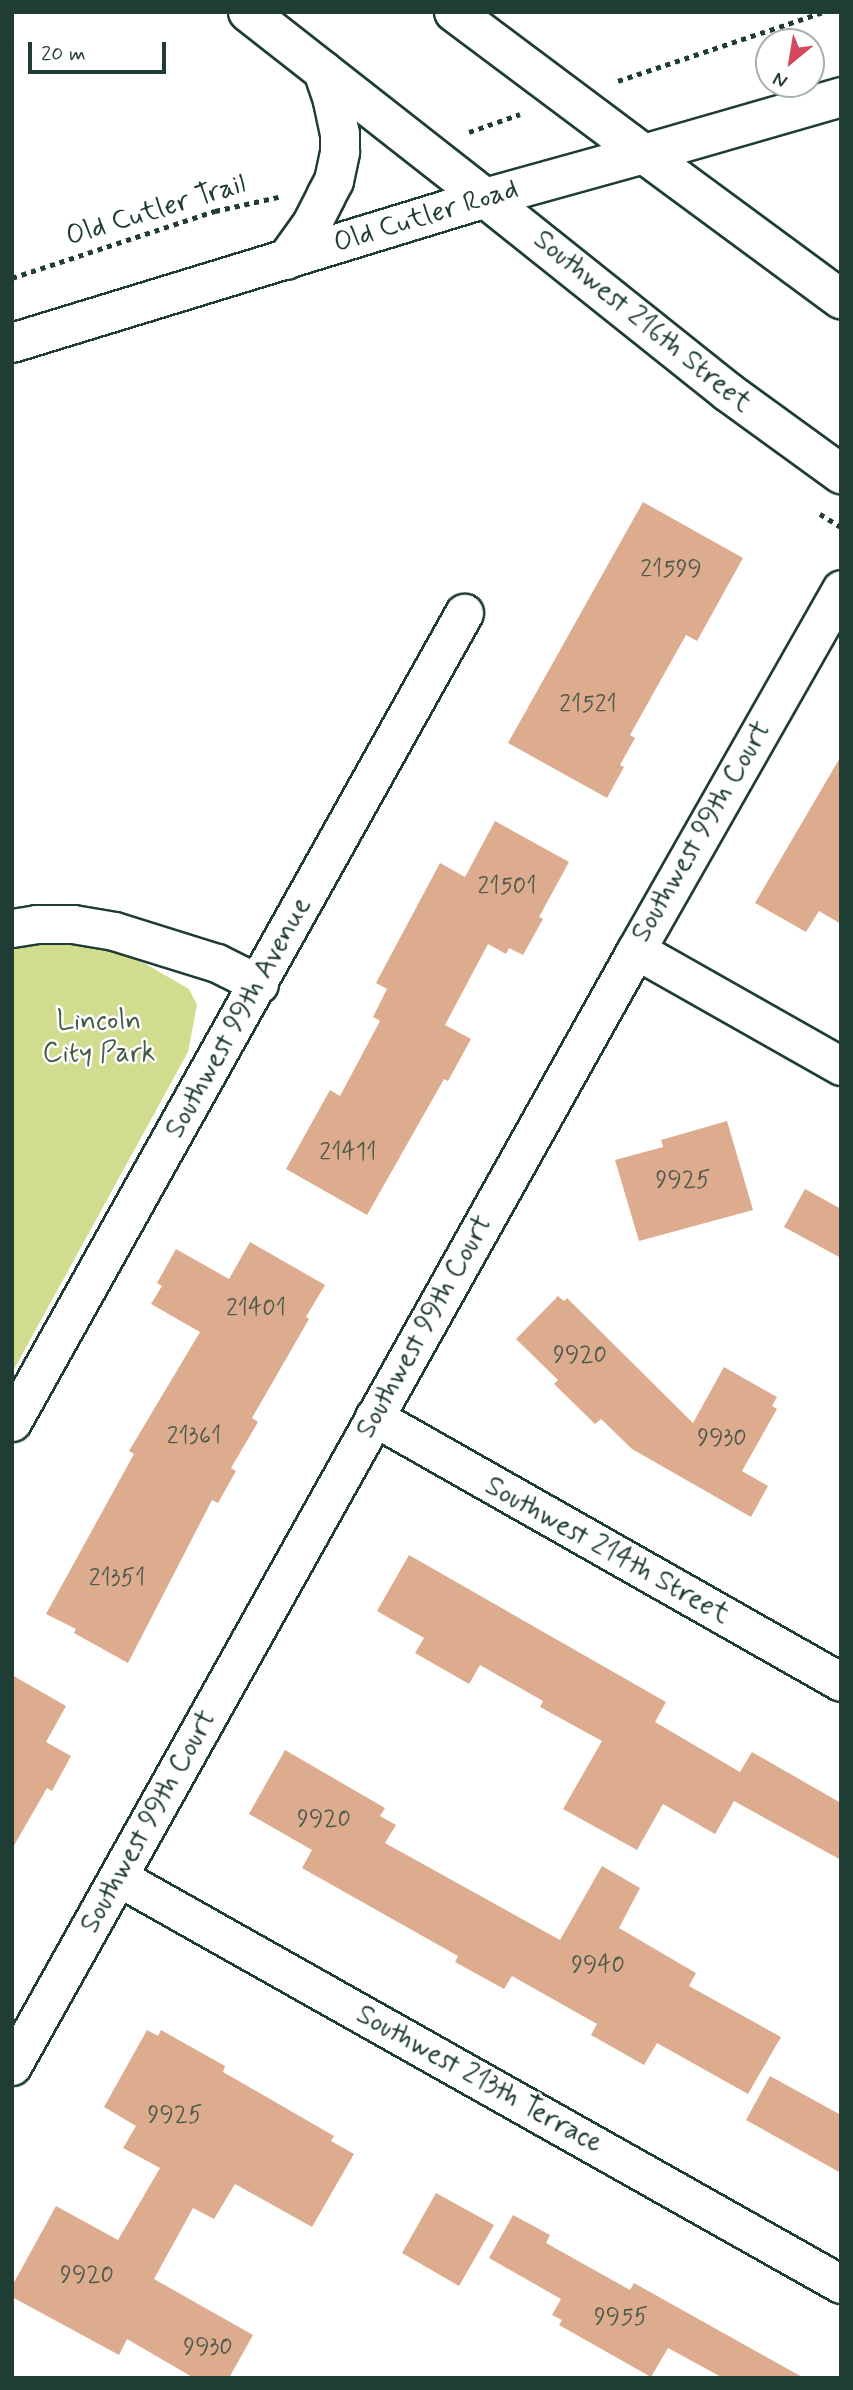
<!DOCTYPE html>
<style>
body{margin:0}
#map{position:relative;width:853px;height:2390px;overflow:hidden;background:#fff;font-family:Mynerve,sans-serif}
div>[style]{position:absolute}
.green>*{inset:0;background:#d1dc8f}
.building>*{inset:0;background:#ddac8f}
.path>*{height:4.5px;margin-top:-2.25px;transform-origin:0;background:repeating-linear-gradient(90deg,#1f3d34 0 5px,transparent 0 10px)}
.roads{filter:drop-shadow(2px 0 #1f3d34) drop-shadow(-2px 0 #1f3d34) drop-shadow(0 2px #1f3d34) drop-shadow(0 -2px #1f3d34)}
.minor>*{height:37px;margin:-18.5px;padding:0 18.5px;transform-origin:18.5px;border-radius:18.5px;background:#fff}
.tertiary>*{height:38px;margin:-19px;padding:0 19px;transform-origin:19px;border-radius:19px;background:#fff}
.secondary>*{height:38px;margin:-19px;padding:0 19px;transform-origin:19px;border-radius:19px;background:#fff}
span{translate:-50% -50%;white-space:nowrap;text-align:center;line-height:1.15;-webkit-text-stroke:5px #fff;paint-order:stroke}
.number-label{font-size:24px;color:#4e594b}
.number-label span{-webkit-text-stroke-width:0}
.street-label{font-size:28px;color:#1f3d34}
.park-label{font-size:28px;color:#435d46}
.frame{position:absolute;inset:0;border:14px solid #1f3d34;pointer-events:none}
.north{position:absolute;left:755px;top:28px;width:70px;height:70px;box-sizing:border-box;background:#fff;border:2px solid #a5b1ae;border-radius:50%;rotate:210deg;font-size:19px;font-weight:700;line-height:28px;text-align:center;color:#1f3d34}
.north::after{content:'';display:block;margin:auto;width:24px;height:32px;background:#d1495b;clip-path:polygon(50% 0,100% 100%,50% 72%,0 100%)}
.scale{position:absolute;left:28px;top:42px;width:138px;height:32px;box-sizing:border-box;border:4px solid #1f3d34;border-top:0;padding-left:9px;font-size:21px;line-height:24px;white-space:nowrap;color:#1f3d34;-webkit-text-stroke:5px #fff;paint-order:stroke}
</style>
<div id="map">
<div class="green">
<i style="clip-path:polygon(41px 941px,95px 945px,144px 963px,189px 989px,197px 1005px,188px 1052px,12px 1373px,12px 949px)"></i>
</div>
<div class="building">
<i style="clip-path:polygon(643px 502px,743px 558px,697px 641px,686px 635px,630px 735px,635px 738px,620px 765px,624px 767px,607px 798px,508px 743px)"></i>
<i style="clip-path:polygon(841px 756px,841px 924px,819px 911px,806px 932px,755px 903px)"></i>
<i style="clip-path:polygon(495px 821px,569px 862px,539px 917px,543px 919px,523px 955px,509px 948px,506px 954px,488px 944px,445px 1025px,471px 1039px,448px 1081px,444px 1079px,367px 1215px,286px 1169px,330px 1090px,340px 1096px,380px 1021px,373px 1017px,387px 989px,376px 983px,440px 863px,465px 877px)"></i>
<i style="clip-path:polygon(727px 1121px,753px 1210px,639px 1241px,615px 1160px,663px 1147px,661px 1140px)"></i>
<i style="clip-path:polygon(805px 1189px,841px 1209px,841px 1258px,784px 1227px)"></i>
<i style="clip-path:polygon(250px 1242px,325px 1285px,306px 1317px,309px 1319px,252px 1418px,258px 1422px,231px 1468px,236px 1471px,218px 1503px,212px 1500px,128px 1663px,74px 1633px,76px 1629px,46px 1614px,134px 1454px,129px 1451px,200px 1332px,151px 1304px,162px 1286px,157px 1283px,176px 1249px,229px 1279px)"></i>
<i style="clip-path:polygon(558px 1296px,564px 1301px,567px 1298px,693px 1423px,724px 1367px,777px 1397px,772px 1406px,777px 1409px,742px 1471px,768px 1486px,751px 1517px,632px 1449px,601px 1419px,595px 1424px,554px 1384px,558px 1380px,516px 1339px)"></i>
<i style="clip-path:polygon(409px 1555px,666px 1702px,655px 1722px,740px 1772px,752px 1752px,841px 1803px,841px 1860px,734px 1801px,715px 1834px,663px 1804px,637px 1850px,563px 1809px,602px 1741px,540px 1707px,543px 1701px,480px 1665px,469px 1684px,415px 1653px,424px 1638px,377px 1611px)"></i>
<i style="clip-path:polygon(12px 1675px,66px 1706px,46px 1742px,71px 1756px,52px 1791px,47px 1788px,12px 1849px)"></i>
<i style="clip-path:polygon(285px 1750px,385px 1808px,380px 1816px,396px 1825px,385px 1843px,560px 1940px,602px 1866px,640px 1888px,619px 1928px,696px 1973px,689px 1986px,781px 2037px,748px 2094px,657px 2043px,644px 2065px,591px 2035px,597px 2024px,512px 1976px,504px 1989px,455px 1962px,458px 1956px,302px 1868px,312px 1850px,249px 1814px)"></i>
<i style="clip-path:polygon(147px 2030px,158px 2036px,161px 2030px,225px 2066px,223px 2072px,334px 2136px,331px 2141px,354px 2154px,312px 2227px,235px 2184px,214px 2219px,193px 2208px,154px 2279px,253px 2335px,229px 2378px,194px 2378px,127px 2339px,119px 2355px,12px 2297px,12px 2286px,56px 2206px,118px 2240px,160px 2168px,123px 2148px,136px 2126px,104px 2107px)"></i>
<i style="clip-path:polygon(770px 2076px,841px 2115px,841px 2173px,746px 2120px)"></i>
<i style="clip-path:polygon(436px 2193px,494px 2225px,459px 2286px,402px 2253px)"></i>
<i style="clip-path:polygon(513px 2215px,550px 2235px,546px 2243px,630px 2290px,634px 2283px,804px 2378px,723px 2378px,668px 2348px,651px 2377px,559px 2325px,562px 2320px,552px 2315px,561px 2299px,489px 2258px)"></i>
</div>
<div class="path">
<i style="left:618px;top:81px;width:216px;rotate:-18.6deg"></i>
<i style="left:469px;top:132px;width:54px;rotate:-19.4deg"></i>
<i style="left:12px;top:278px;width:214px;rotate:-18.3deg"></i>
<i style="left:215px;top:211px;width:65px;rotate:-12.5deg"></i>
<i style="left:820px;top:514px;width:25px;rotate:32deg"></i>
</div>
<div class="roads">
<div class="minor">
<i style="left:12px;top:928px;width:24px;rotate:-9deg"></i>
<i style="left:36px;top:924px;width:37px"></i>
<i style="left:73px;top:924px;width:42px;rotate:9.7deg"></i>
<i style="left:114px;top:931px;width:108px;rotate:17.3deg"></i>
<i style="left:217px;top:963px;width:47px;rotate:26.6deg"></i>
<i style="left:636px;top:950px;width:236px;rotate:29.5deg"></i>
<i style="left:374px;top:1417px;width:537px;rotate:29.57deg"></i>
<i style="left:12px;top:1422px;width:927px;rotate:-60.81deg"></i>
<i style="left:118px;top:1877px;width:830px;rotate:29.38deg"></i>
<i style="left:12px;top:2066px;width:1279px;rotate:-60.79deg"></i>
<i style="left:636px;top:950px;width:415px;rotate:-60.4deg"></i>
</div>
<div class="tertiary">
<i style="left:248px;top:12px;width:301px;rotate:38.1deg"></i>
<i style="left:454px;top:12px;width:237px;rotate:36.8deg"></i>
<i style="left:644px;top:154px;width:205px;rotate:-16.1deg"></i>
</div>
<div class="secondary">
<i style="left:485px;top:198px;width:311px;rotate:38.6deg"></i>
<i style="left:728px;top:392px;width:140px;rotate:36deg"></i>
<i style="left:286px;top:260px;width:44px;rotate:-54.2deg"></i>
<i style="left:312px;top:224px;width:31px;rotate:-63deg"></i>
<i style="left:326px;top:196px;width:17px;rotate:-62deg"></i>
<i style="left:334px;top:181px;width:30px;rotate:-78deg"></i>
<i style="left:340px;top:152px;width:18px;rotate:-90deg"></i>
<i style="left:340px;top:134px;width:35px;rotate:-102deg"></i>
<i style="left:333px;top:100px;width:31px;rotate:-109deg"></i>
<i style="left:12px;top:343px;width:495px;rotate:-17deg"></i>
<i style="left:485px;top:198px;width:165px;rotate:-15.5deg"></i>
<i style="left:644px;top:154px;width:245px;rotate:36.4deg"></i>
</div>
</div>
<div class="number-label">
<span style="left:671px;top:570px">21599</span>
<span style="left:588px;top:705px">21521</span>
<span style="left:507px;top:887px">21501</span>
<span style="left:348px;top:1153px">21411</span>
<span style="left:683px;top:1181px">9925</span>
<span style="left:256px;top:1309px">21401</span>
<span style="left:580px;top:1356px">9920</span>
<span style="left:194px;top:1437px">21361</span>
<span style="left:722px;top:1439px">9930</span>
<span style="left:117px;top:1579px">21351</span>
<span style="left:324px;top:1820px">9920</span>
<span style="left:598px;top:1966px">9940</span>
<span style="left:175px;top:2116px">9925</span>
<span style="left:87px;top:2276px">9920</span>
<span style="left:621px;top:2318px">9955</span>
<span style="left:208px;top:2348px">9930</span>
</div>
<div class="street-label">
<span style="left:156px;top:211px;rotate:-17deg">Old Cutler Trail</span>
<span style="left:426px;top:217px;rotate:-17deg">Old Cutler Road</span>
<span style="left:642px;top:322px;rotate:39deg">Southwest 216th Street</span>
<span style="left:702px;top:832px;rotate:-60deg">Southwest 99th Court</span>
<span style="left:239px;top:1018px;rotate:-61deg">Southwest 99th Avenue</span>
<span style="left:425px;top:1327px;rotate:-61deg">Southwest 99th Court</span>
<span style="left:607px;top:1551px;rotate:29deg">Southwest 214th Street</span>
<span style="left:149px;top:1822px;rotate:-61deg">Southwest 99th Court</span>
<span style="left:479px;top:2080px;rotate:29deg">Southwest 213th Terrace</span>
</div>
<div class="park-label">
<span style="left:99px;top:1038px">Lincoln<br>City Park</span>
</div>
<div class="frame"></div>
<div class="north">N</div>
<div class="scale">20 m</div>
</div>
